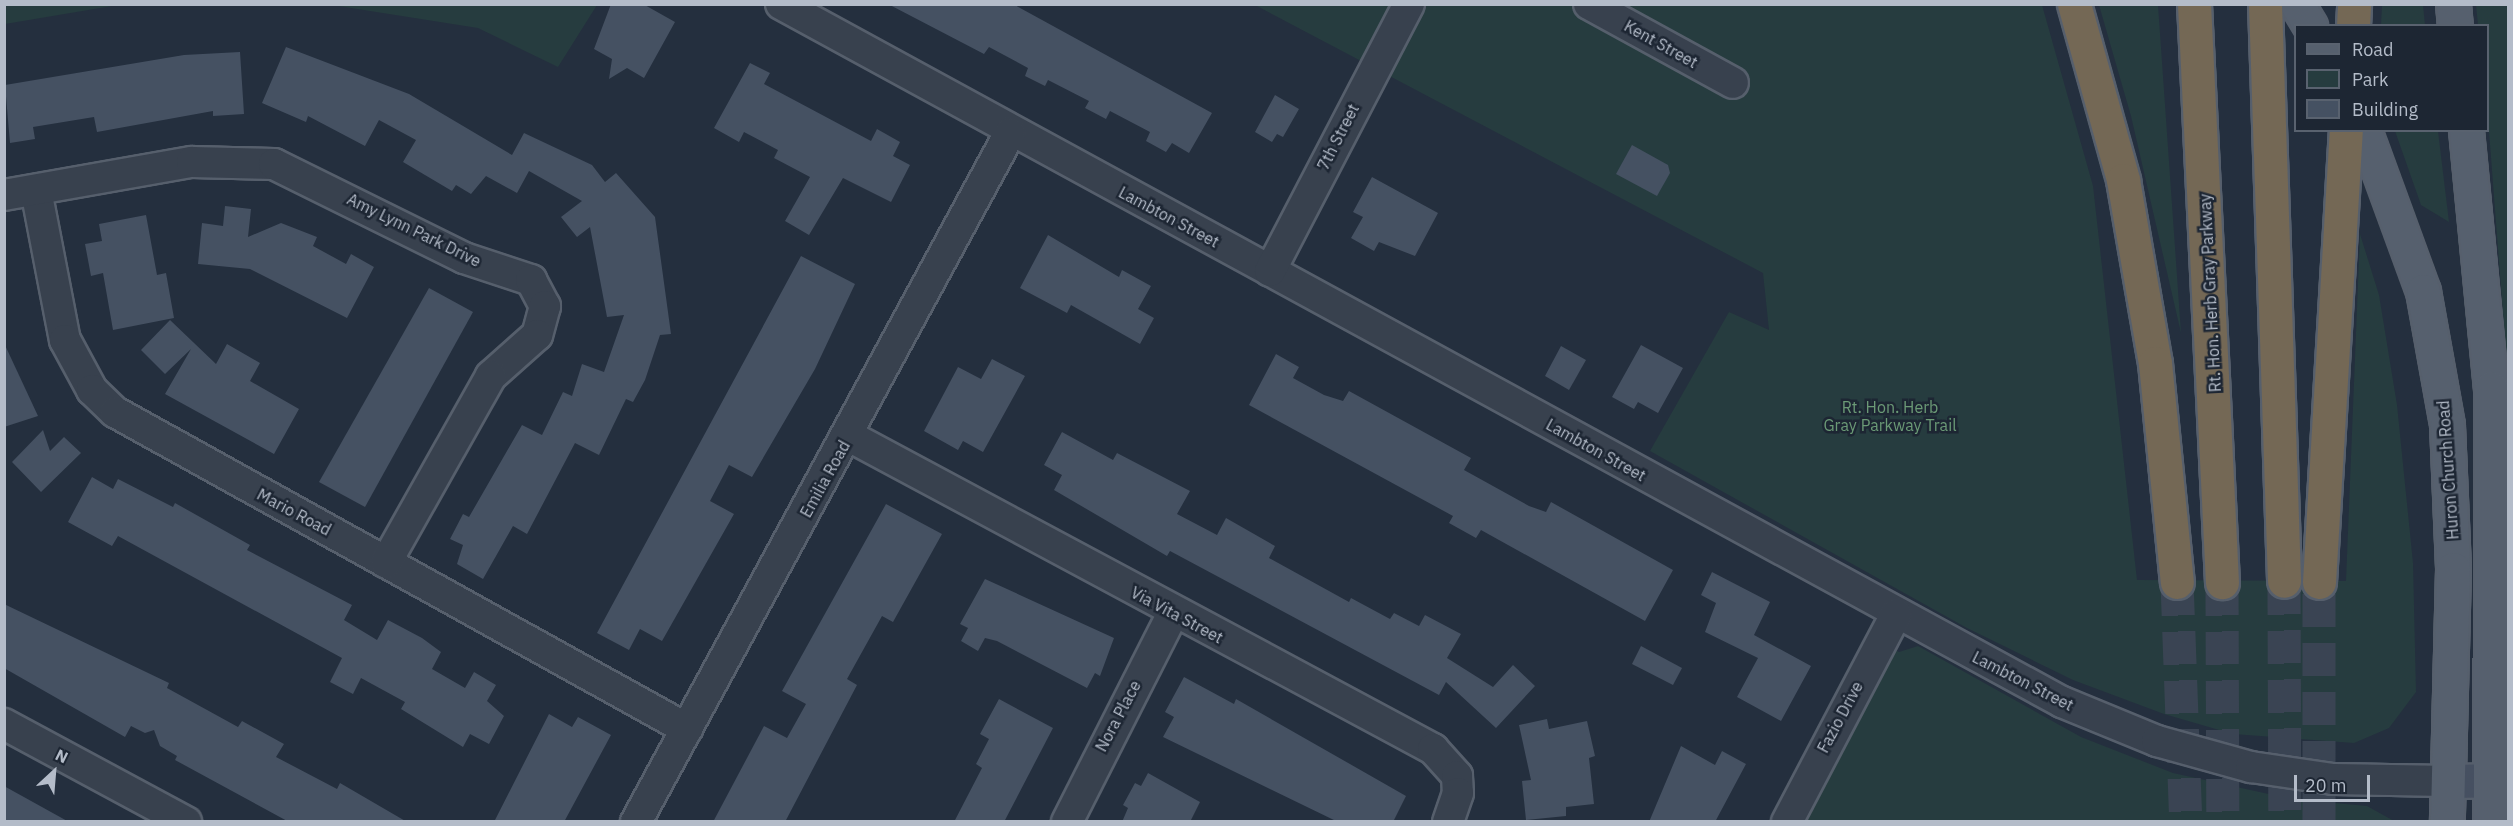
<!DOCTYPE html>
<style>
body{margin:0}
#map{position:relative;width:2513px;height:826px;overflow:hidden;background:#242f3e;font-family:"IBM Plex Sans",sans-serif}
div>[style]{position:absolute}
.green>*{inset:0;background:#263c3f}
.building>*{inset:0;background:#455162}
.highway-tunnel>*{height:33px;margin-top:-16.5px;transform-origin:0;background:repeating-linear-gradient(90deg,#3a4453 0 33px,transparent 0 49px)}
.roads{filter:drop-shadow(2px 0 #565f6c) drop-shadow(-2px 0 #565f6c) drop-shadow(0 2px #565f6c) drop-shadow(0 -2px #565f6c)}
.street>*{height:30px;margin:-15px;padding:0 15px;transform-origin:15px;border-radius:15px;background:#38414e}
.secondary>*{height:33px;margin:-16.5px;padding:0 16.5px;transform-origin:16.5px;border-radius:16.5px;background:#465061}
.primary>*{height:33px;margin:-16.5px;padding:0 16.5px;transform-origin:16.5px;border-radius:16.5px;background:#56606e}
.highway>*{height:33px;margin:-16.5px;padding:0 16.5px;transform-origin:16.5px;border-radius:16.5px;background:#746855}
span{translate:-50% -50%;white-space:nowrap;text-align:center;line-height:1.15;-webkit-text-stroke:5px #1d2633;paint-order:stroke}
.street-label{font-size:16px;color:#b4bcc9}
.park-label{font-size:16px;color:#6b9a76}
.frame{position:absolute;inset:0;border:6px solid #b4bcc9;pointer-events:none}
.legend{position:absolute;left:2294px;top:24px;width:195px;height:108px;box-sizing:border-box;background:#1d2633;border:2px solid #59626f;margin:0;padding:8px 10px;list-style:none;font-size:18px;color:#b4bcc9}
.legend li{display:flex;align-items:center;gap:12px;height:30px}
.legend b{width:30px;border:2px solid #59626f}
.north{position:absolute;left:24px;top:742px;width:60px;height:60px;-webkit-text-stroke:4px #1d2633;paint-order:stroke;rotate:26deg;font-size:16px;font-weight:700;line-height:24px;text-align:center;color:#b4bcc9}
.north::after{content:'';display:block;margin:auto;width:21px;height:27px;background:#b4bcc9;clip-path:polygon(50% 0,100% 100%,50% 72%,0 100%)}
.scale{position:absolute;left:2294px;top:775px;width:76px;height:27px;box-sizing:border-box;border:3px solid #b4bcc9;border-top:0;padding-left:8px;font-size:18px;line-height:21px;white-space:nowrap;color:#b4bcc9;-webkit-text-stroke:4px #1d2633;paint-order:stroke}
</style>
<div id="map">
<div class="green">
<i style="clip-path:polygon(5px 4px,118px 4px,118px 5px,5px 24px)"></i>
<i style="clip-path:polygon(332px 5px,597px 5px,558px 67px,478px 28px)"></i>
<i style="clip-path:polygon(1255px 5px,2042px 5px,2093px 186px,2137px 580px,2346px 581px,2360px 234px,2379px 295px,2397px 405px,2413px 563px,2416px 692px,2389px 728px,2354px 743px,2233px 734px,2164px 714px,2073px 680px,1967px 628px,1650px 451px,1729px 312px,1769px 330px,1763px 273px)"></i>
<i style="clip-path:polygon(2099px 5px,2158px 5px,2181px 333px,2131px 116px)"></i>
<i style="clip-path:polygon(2382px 5px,2423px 5px,2425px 25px,2381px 25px)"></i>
<i style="clip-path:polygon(2476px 5px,2508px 5px,2508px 379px,2488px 118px,2488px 26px,2478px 25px)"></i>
<i style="clip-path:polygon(2395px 131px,2438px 131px,2449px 222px,2421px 205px)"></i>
<i style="clip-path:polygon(1880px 642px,1899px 652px,1918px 646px,2081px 737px,2173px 773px,2291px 799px,2367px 806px,2394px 821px,1800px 822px)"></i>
</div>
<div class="building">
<i style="clip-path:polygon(611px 4px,643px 4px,675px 22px,644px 78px,627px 68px,609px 79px,612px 59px,594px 49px)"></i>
<i style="clip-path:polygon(888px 4px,1013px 4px,1212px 113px,1189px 153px,1172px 143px,1166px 152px,1146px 141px,1150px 132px,1110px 111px,1106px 119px,1085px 108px,1089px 101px,1048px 80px,1045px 86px,1025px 76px,1028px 68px,989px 47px,984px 54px)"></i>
<i style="clip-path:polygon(286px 47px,409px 94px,512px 155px,524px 133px,592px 165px,605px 182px,616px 173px,655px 217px,671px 334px,660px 335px,645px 380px,633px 402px,626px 399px,599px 455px,575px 443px,527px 534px,513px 526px,483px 579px,457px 564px,463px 545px,450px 539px,463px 514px,469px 517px,522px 425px,542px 435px,563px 392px,572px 396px,582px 364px,604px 372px,624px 315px,607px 317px,590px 227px,577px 237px,561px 217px,582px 201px,529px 171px,517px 193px,486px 176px,471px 194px,456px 185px,452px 191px,403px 162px,416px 140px,379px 120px,365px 146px,308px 116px,306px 122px,262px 103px)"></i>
<i style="clip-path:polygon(240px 52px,244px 114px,213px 116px,213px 111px,97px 132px,94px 117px,33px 127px,35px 139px,10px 143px,5px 85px,184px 55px)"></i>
<i style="clip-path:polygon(750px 63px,770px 73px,764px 84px,871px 141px,877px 129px,900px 142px,893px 156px,910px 165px,891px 202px,843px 178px,809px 235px,785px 221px,810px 177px,774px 158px,778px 150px,744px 132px,739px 142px,714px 128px)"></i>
<i style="clip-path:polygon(1275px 95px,1299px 109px,1283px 137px,1277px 134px,1272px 142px,1255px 132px)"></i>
<i style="clip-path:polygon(1632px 145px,1668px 165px,1670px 173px,1657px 196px,1616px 174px)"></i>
<i style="clip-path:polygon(1372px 177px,1438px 213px,1415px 256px,1379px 242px,1374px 251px,1351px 238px,1363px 217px,1353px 212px)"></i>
<i style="clip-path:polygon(225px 206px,251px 209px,248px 237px,281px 223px,317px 237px,313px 246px,346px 264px,351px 254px,374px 267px,347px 318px,250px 269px,198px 264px,202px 223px,223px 226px)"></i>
<i style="clip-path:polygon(146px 215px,157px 275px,166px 273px,174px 318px,113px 330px,103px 273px,91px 276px,85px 244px,102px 241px,99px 224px)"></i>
<i style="clip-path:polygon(1048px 235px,1119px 277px,1122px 270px,1151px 286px,1138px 309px,1154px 318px,1140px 344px,1071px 305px,1067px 313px,1020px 288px)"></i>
<i style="clip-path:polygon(801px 256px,855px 284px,815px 369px,752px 477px,729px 465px,710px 501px,734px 514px,662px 641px,640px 629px,629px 650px,597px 633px)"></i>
<i style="clip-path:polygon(429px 288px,473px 312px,365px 507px,319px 482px)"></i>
<i style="clip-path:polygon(170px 320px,216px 364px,227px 344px,260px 363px,250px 381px,299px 409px,274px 454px,165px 394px,191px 349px,165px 374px,141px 350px)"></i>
<i style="clip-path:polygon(4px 343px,38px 416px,4px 427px)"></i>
<i style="clip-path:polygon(1641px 345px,1683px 368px,1658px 413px,1638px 402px,1634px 409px,1612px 397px)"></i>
<i style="clip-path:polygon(1561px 346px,1586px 360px,1569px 390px,1545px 376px)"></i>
<i style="clip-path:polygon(1276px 354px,1299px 367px,1293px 378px,1324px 395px,1343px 401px,1349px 391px,1471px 458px,1464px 470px,1529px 506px,1546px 512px,1551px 502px,1673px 570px,1645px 621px,1481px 530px,1476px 538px,1449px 523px,1453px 516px,1249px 405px)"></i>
<i style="clip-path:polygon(992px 359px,1025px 376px,983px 452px,963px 441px,958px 450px,924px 431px,958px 367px,981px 379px)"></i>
<i style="clip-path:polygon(43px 430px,50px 451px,64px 437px,81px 453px,41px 492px,12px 462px)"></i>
<i style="clip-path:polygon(1062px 432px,1113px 460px,1117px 453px,1190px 491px,1177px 514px,1217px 535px,1226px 518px,1275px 546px,1269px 558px,1349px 602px,1351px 598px,1390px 619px,1394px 613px,1419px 626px,1425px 615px,1461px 634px,1447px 658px,1493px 687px,1513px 665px,1535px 686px,1496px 728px,1446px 682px,1439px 695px,1170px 551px,1167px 556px,1054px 490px,1062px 475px,1044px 465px)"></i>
<i style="clip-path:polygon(92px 477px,113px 489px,118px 479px,173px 507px,175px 503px,250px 545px,247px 550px,352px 605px,344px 620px,377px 640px,388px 620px,422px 638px,441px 652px,432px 669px,465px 688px,474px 672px,496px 685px,487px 701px,504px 716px,489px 744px,470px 734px,463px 747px,401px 709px,405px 702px,361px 678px,353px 694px,330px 682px,342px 658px,118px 536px,112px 546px,68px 522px)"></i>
<i style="clip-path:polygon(886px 504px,942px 534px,893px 622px,882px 616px,847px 679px,857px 685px,785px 822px,713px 822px,764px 726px,787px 738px,806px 704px,782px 691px)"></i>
<i style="clip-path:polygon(1712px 572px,1770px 602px,1754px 635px,1811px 666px,1781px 721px,1737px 697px,1758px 658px,1705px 632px,1716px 603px,1701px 595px)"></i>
<i style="clip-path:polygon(985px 579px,1114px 638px,1100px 676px,1095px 673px,1087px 688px,997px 641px,985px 638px,978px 651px,961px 641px,968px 628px,960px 624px)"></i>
<i style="clip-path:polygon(4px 604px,169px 683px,167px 688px,238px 727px,242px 721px,284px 744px,276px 757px,337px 789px,340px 783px,407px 822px,289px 822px,175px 760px,177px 756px,160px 746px,154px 730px,145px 733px,131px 726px,125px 737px,4px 668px)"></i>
<i style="clip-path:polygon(1641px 646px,1682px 668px,1673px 685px,1632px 664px)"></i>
<i style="clip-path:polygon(1184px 677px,1234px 704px,1236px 699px,1406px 796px,1393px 822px,1338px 822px,1163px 737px,1174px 717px,1165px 712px)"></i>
<i style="clip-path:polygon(999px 699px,1053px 728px,1004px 822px,954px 822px,982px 768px,976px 764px,989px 739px,980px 734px)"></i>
<i style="clip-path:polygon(549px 714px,572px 727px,578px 717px,611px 735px,564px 822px,494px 822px)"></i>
<i style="clip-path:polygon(1547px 719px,1549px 729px,1587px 721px,1595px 756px,1589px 758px,1594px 804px,1566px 807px,1566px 816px,1526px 820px,1522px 781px,1531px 780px,1519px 725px)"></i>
<i style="clip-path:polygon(1681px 746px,1715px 765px,1722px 751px,1746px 764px,1715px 822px,1649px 822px)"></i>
<i style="clip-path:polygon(1148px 773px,1200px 802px,1190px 822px,1122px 822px,1128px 808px,1123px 805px,1135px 783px,1141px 786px)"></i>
<i style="clip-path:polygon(4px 786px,69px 822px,4px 822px)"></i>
</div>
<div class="highway-tunnel">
<i style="left:2284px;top:581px;width:241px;rotate:89.8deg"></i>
<i style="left:2177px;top:582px;width:240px;rotate:87.9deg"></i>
<i style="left:2222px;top:582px;width:240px;rotate:89.8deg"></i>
<i style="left:2319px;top:822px;width:240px;rotate:-90deg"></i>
</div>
<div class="roads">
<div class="street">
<i style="left:781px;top:4px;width:1459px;rotate:28.59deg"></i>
<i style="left:2062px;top:702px;width:103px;rotate:22.3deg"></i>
<i style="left:2157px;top:741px;width:98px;rotate:15.5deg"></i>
<i style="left:2251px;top:767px;width:83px;rotate:8.3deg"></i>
<i style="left:2333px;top:779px;width:115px;rotate:1deg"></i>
<i style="left:1589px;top:4px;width:164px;rotate:28.7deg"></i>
<i style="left:36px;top:190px;width:153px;rotate:79.1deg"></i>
<i style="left:65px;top:340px;width:57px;rotate:61.6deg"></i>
<i style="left:92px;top:390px;width:32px;rotate:44deg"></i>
<i style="left:115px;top:412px;width:654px;rotate:29deg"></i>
<i style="left:4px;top:195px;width:191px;rotate:-10deg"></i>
<i style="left:192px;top:162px;width:82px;rotate:1.4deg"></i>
<i style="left:274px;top:164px;width:212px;rotate:26.3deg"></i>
<i style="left:464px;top:258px;width:71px;rotate:18.2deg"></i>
<i style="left:531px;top:280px;width:30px;rotate:62deg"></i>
<i style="left:545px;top:306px;width:30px;rotate:105deg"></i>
<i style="left:537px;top:335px;width:62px;rotate:138.3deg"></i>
<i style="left:491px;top:376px;width:214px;rotate:119.4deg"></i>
<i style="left:1270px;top:271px;width:301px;rotate:-62.5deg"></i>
<i style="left:849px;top:436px;width:663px;rotate:28.19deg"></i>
<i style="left:1433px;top:749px;width:36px;rotate:48deg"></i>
<i style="left:1457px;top:776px;width:17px;rotate:87deg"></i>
<i style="left:1458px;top:793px;width:31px;rotate:109deg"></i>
<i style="left:4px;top:724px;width:207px;rotate:28.3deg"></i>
<i style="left:636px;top:822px;width:784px;rotate:-61.51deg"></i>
<i style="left:1067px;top:822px;width:234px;rotate:-63.1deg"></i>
<i style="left:1787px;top:822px;width:235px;rotate:-62.3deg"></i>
</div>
<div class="secondary">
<i style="left:2448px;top:781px;width:60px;rotate:-1deg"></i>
</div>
<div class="primary">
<i style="left:2297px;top:4px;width:26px;rotate:59deg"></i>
<i style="left:2453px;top:4px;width:22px;rotate:85deg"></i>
<i style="left:2364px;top:130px;width:171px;rotate:69.9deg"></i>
<i style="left:2423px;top:291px;width:136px;rotate:79.8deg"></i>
<i style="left:2447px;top:425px;width:144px;rotate:87.6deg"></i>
<i style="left:2453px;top:569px;width:253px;rotate:91.4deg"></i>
<i style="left:2466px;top:130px;width:259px;rotate:84.5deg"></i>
<i style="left:2491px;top:388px;width:434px;rotate:90.1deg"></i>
</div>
<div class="highway">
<i style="left:2074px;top:4px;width:183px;rotate:74.4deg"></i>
<i style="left:2123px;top:180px;width:186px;rotate:80.1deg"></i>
<i style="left:2155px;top:363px;width:220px;rotate:84.3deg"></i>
<i style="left:2194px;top:4px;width:579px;rotate:87.23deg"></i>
<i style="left:2265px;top:4px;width:577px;rotate:88.11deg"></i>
<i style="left:2353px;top:26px;width:22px;rotate:-87deg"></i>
<i style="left:2319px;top:582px;width:453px;rotate:-86.6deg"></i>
</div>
</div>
<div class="street-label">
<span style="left:1661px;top:44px;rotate:29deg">Kent Street</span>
<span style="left:1338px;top:137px;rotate:-63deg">7th Street</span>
<span style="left:1169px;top:217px;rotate:28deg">Lambton Street</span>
<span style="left:414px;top:230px;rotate:26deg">Amy Lynn Park Drive</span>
<span style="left:2210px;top:293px;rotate:-93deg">Rt. Hon. Herb Gray Parkway</span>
<span style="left:1596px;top:450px;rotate:29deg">Lambton Street</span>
<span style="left:2448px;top:470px;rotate:-94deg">Huron Church Road</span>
<span style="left:825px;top:479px;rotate:-61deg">Emilia Road</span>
<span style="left:294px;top:512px;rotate:28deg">Mario Road</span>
<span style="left:1177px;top:615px;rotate:28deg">Via Vita Street</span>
<span style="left:2023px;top:681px;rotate:27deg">Lambton Street</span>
<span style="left:1118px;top:716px;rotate:-62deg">Nora Place</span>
<span style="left:1840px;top:717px;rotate:-62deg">Fazio Drive</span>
</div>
<div class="park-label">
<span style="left:1890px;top:416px">Rt. Hon. Herb<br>Gray Parkway Trail</span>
</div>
<div class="frame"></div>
<ul class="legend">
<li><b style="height:8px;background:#56606e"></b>Road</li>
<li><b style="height:16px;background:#263c3f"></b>Park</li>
<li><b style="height:16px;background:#455162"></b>Building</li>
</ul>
<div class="north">N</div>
<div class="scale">20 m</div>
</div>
